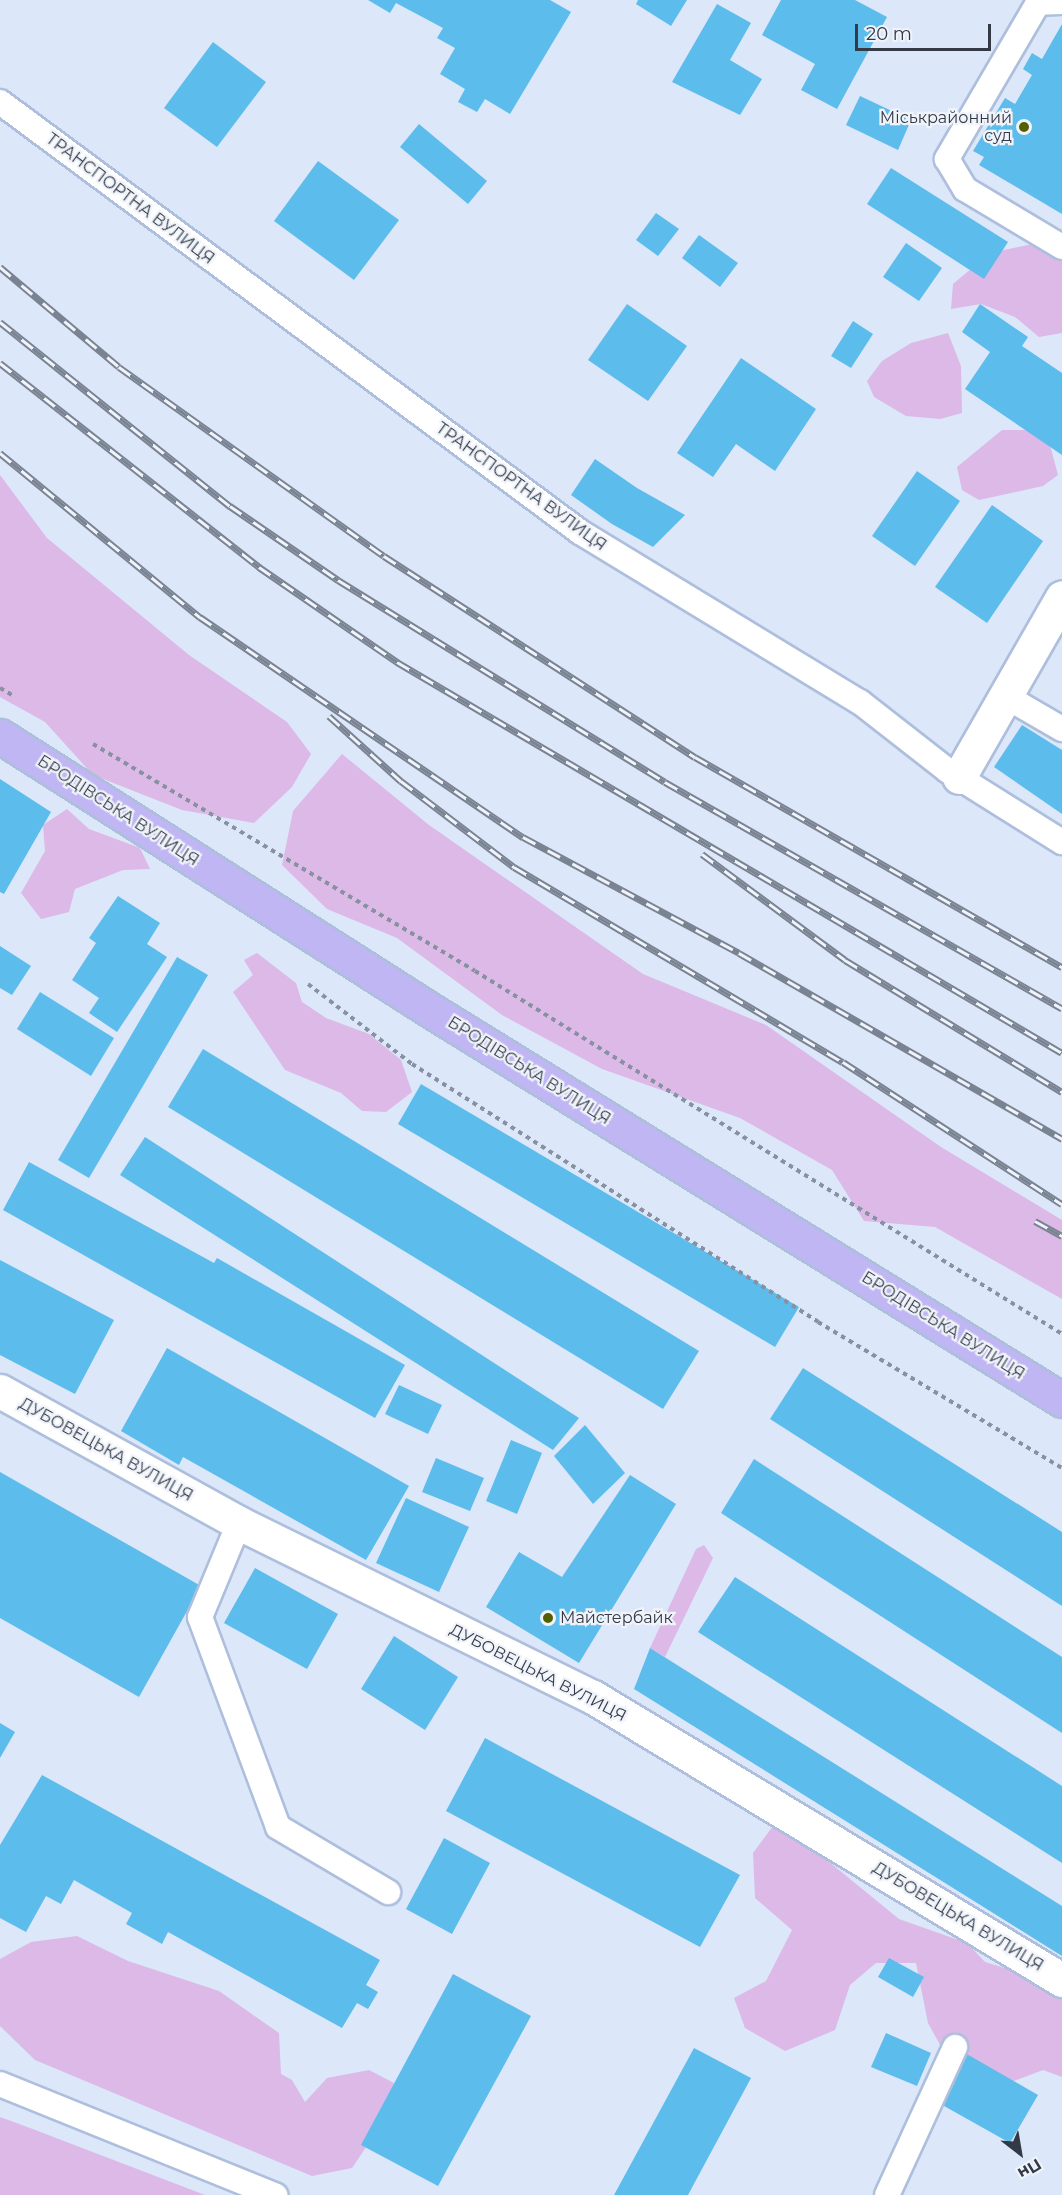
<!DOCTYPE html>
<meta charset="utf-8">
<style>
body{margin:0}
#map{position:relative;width:1062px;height:2195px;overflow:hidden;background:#dce7fa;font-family:Montserrat,sans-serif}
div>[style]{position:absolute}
.green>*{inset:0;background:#dcb9e7}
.building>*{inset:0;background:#5cbceb}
.path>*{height:4px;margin-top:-2px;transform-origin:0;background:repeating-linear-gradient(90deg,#8891a1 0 4.5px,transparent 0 9px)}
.roads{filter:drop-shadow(2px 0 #adbfdc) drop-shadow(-2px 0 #adbfdc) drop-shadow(0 2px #adbfdc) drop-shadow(0 -2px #adbfdc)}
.service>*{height:24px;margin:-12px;padding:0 12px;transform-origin:12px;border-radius:12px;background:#fff}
.minor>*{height:33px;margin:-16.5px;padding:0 16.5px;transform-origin:16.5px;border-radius:16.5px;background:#fff}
.primary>*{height:33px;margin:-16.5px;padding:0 16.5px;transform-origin:16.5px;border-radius:16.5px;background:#c0b6f4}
.rail>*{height:7px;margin-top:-3.5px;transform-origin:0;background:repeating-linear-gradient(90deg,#f0f4fa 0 14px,#7a8392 0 28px);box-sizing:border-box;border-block:2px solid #7a8392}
.dots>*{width:16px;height:16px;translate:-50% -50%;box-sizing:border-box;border:3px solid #f0f4fa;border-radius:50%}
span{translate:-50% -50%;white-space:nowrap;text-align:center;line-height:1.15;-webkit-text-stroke:4.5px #f0f4fa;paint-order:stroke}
.poi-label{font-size:16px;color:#333a46}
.right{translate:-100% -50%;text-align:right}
.left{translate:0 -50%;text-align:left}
.street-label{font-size:16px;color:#333a46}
.north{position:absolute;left:990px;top:2123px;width:60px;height:60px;-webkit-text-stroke:4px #f0f4fa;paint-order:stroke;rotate:149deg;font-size:16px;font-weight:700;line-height:24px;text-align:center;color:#333a46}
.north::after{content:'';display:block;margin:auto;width:21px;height:27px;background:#333a46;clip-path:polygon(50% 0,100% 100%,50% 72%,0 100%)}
.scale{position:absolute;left:855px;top:24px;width:136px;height:27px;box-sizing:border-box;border:3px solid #333a46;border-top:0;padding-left:8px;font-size:18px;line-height:21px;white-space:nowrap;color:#333a46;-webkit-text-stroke:4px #f0f4fa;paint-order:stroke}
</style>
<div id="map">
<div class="green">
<i style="clip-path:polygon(1047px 241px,1062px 247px,1062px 333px,1039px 337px,1015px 317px,981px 304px,951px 309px,953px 284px,990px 253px)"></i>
<i style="clip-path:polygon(948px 333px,961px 366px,962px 413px,940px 419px,906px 416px,874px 397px,867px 381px,882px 361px,911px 343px)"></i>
<i style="clip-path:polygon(1002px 430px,1046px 430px,1058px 475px,1043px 486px,979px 500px,962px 490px,957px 467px)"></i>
<i style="clip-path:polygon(0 475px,47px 538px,189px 655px,287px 722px,311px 754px,292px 787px,254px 823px,182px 810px,93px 775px,45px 722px,0 697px)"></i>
<i style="clip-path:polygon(342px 754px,429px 825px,643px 974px,766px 1025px,941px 1147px,1062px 1220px,1062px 1299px,935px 1227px,864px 1221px,832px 1170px,740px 1118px,602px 1069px,502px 1015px,397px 938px,327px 909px,282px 865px,293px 811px)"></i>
<i style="clip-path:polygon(67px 809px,89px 829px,140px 848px,150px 869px,123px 870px,75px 889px,69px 912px,41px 919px,21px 893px,45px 851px,43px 825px)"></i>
<i style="clip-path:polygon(257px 953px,296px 983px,302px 1002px,326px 1018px,369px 1034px,401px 1060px,412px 1092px,386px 1112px,362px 1111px,341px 1093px,285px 1070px,233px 992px,253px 975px,244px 960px)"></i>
<i style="clip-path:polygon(704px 1545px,713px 1558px,665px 1657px,650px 1648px,696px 1549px)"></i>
<i style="clip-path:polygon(773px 1826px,828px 1861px,899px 1919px,967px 1943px,985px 1962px,1044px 1980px,1062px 1992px,1062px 2077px,1043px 2070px,1011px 2082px,951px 2065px,928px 2023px,916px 1963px,876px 1963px,850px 1985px,835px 2030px,785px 2051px,745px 2028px,734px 1998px,766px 1981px,792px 1930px,755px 1898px,753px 1853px)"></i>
<i style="clip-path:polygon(77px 1936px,128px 1961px,219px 1991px,279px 2033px,281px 2074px,292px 2080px,305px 2102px,327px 2078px,369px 2070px,394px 2083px,385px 2119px,352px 2168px,312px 2176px,35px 2060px,0 2026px,0 1959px,31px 1942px)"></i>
<i style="clip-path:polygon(0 2117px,30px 2128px,205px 2195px,0 2195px)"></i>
</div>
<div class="building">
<i style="clip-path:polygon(368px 0,550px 0,571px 12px,510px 114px,485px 99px,477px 112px,458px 102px,465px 89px,440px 74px,455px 48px,437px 38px,443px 28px,396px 3px,390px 13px)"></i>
<i style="clip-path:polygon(638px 0,687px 0,671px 26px,636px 4px)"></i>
<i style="clip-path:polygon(781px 0,855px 0,887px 17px,837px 109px,801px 90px,815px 64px,762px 35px)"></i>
<i style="clip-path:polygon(717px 4px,751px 23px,730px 60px,762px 79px,740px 115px,672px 82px)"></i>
<i style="clip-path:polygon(1062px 24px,1062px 214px,979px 165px,984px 157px,973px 151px,1005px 98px,1015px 104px,1032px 75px,1023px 69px,1032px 53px,1042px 59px)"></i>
<i style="clip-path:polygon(213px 42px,266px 82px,217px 147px,164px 108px)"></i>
<i style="clip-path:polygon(860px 96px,911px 120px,898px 150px,846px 125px)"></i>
<i style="clip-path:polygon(419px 124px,487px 181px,468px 204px,400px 147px)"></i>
<i style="clip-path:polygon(318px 161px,399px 220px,354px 280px,274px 221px)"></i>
<i style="clip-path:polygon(891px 168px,1008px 242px,984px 279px,867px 204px)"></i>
<i style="clip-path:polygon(656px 213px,679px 229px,658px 256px,636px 240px)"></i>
<i style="clip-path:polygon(699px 235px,738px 263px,720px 287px,682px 258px)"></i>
<i style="clip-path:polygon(906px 243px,942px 268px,919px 301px,883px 277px)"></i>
<i style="clip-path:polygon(627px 304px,687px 346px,648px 401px,588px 360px)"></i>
<i style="clip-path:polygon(980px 304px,1028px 337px,1022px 346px,1062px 373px,1062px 455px,965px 389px,990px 352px,962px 332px)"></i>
<i style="clip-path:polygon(853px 321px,873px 334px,851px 368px,831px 356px)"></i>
<i style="clip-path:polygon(741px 358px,816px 409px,775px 471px,736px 444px,713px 477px,677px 453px)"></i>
<i style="clip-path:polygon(595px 459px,637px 488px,685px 515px,653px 547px,612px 524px,571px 495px)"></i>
<i style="clip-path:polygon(917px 471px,960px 501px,915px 566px,872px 536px)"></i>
<i style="clip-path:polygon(992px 505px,1043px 541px,987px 623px,935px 587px)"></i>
<i style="clip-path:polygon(1022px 725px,1062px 750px,1062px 814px,994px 767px)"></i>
<i style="clip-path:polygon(0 779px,51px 812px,4px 894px,0 892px)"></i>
<i style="clip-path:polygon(118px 896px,160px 923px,147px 944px,167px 957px,117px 1032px,89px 1013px,99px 998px,72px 980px,96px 943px,89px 938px)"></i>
<i style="clip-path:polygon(0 946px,31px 966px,12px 995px,0 988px)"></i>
<i style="clip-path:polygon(177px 957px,208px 975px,89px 1178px,58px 1160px)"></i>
<i style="clip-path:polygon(40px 992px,114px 1038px,91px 1076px,17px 1029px)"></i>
<i style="clip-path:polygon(203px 1049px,699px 1351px,663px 1409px,168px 1107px)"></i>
<i style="clip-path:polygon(421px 1084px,799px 1307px,775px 1347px,398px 1124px)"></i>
<i style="clip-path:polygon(145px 1137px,579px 1418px,553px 1450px,120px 1175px)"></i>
<i style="clip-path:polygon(29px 1162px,214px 1263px,217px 1258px,405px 1365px,375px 1418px,3px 1210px)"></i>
<i style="clip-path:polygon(0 1260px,114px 1320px,75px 1394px,0 1355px)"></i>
<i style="clip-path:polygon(167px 1348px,409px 1486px,366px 1560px,183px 1457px,179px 1465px,121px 1431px)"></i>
<i style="clip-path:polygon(803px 1368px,1062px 1532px,1062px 1606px,770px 1419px)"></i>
<i style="clip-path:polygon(399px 1385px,442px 1405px,428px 1434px,385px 1414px)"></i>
<i style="clip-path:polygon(585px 1425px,625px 1473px,593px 1504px,554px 1456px)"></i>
<i style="clip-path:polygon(511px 1440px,542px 1453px,517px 1514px,486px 1501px)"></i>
<i style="clip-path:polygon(436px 1458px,484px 1478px,470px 1511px,422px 1492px)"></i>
<i style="clip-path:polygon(754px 1459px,1062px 1657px,1062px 1733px,721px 1513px)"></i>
<i style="clip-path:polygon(0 1472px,201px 1586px,139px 1697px,0 1618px)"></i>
<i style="clip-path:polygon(630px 1475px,676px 1504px,579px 1663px,486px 1607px,519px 1552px,562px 1577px)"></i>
<i style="clip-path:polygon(406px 1498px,469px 1527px,439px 1592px,376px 1563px)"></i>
<i style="clip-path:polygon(255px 1568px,338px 1614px,307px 1669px,224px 1623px)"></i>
<i style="clip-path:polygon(735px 1577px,1062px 1786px,1062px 1863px,698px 1632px)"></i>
<i style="clip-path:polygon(394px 1636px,458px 1677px,425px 1730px,361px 1689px)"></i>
<i style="clip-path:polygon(650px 1648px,1062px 1906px,1062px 1956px,634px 1689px)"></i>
<i style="clip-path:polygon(0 1723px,15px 1732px,0 1758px)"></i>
<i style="clip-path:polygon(485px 1738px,740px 1875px,700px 1947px,446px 1811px)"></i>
<i style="clip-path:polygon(42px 1775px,380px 1960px,366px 1985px,378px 1992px,368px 2009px,357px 2003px,342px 2028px,168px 1932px,162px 1944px,126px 1924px,132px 1913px,74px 1880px,61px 1904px,46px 1896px,26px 1932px,0 1918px,0 1845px)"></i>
<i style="clip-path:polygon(444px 1838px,490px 1863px,452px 1934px,406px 1909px)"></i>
<i style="clip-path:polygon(889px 1958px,924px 1977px,913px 1997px,878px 1977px)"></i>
<i style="clip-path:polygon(453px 1974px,531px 2016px,438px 2186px,361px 2145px)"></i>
<i style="clip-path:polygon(886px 2033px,931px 2053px,917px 2086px,871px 2067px)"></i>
<i style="clip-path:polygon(694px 2048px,751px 2078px,688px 2195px,614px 2195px)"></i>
<i style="clip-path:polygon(965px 2053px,1038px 2095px,1010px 2143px,937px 2102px)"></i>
</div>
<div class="path">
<i style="left:0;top:688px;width:14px;rotate:30deg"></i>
<i style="left:93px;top:744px;width:444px;rotate:30.7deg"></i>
<i style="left:475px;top:971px;width:690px;rotate:31.73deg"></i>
<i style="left:308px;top:984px;width:131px;rotate:37.6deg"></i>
<i style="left:412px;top:1064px;width:481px;rotate:32.4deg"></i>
<i style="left:818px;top:1322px;width:284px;rotate:30.9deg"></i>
</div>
<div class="roads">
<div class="service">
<i style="left:1062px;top:2px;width:24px;rotate:178deg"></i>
<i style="left:1038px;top:3px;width:181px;rotate:120.3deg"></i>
<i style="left:947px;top:159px;width:35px;rotate:59deg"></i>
<i style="left:965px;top:189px;width:113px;rotate:30.9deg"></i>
<i style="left:0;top:102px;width:722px;rotate:36.55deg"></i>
<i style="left:580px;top:532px;width:328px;rotate:31.3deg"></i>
<i style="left:860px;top:702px;width:110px;rotate:38deg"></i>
<i style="left:947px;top:770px;width:136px;rotate:32.1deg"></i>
<i style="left:1005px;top:696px;width:66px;rotate:30.1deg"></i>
<i style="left:239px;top:1523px;width:102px;rotate:112.5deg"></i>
<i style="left:200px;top:1617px;width:224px;rotate:69.6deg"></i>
<i style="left:278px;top:1827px;width:128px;rotate:30.6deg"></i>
<i style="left:0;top:2084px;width:297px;rotate:22deg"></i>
<i style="left:887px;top:2195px;width:163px;rotate:-65.3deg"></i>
</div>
<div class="minor">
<i style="left:959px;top:777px;width:207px;rotate:-60.2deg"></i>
<i style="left:0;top:1391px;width:273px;rotate:28.9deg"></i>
<i style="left:239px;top:1523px;width:394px;rotate:26.2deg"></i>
<i style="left:593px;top:1697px;width:548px;rotate:31.11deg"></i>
</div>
<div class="primary">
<i style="left:0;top:736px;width:516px;rotate:32.49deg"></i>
<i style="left:435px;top:1013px;width:737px;rotate:31.68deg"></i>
</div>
</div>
<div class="rail">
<i style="left:0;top:267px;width:155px;rotate:40deg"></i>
<i style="left:119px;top:367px;width:325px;rotate:35.5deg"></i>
<i style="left:384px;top:556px;width:370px;rotate:32.9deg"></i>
<i style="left:695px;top:757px;width:423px;rotate:29.8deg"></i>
<i style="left:0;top:322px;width:295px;rotate:38.7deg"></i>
<i style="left:230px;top:506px;width:131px;rotate:34.4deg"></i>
<i style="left:338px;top:580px;width:384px;rotate:31.7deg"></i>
<i style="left:665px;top:782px;width:457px;rotate:29.7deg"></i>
<i style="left:0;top:363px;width:330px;rotate:38.2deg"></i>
<i style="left:259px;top:567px;width:168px;rotate:34.5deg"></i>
<i style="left:397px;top:662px;width:771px;rotate:30.45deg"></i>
<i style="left:0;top:453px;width:259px;rotate:39.4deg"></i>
<i style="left:200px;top:617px;width:391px;rotate:34.3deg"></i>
<i style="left:523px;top:837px;width:245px;rotate:28.2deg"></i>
<i style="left:739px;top:953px;width:373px;rotate:29.9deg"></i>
<i style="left:329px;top:716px;width:97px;rotate:42.1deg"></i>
<i style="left:401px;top:781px;width:142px;rotate:37.3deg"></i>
<i style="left:514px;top:867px;width:382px;rotate:30.7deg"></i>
<i style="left:843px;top:1062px;width:261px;rotate:33deg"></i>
<i style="left:702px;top:854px;width:178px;rotate:36.5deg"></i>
<i style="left:845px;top:960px;width:254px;rotate:31.3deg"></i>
<i style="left:1035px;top:1221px;width:31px;rotate:29deg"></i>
</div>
<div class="dots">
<i style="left:1024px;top:127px;background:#536000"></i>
<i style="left:548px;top:1618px;background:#536000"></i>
</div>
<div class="poi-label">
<span class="right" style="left:1012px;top:127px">Міськрайонний<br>суд</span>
<span class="left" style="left:560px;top:1618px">Майстербайк</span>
</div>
<div class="street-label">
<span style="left:130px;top:199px;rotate:37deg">ТРАНСПОРТНА ВУЛИЦЯ</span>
<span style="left:521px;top:487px;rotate:36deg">ТРАНСПОРТНА ВУЛИЦЯ</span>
<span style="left:118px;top:811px;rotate:33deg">БРОДІВСЬКА ВУЛИЦЯ</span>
<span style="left:529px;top:1071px;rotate:32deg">БРОДІВСЬКА ВУЛИЦЯ</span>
<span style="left:943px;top:1326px;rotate:32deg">БРОДІВСЬКА ВУЛИЦЯ</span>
<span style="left:106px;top:1450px;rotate:29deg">ДУБОВЕЦЬКА ВУЛИЦЯ</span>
<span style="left:538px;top:1673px;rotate:27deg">ДУБОВЕЦЬКА ВУЛИЦЯ</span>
<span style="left:958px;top:1917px;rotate:31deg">ДУБОВЕЦЬКА ВУЛИЦЯ</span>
</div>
<div class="north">Пн</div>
<div class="scale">20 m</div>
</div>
